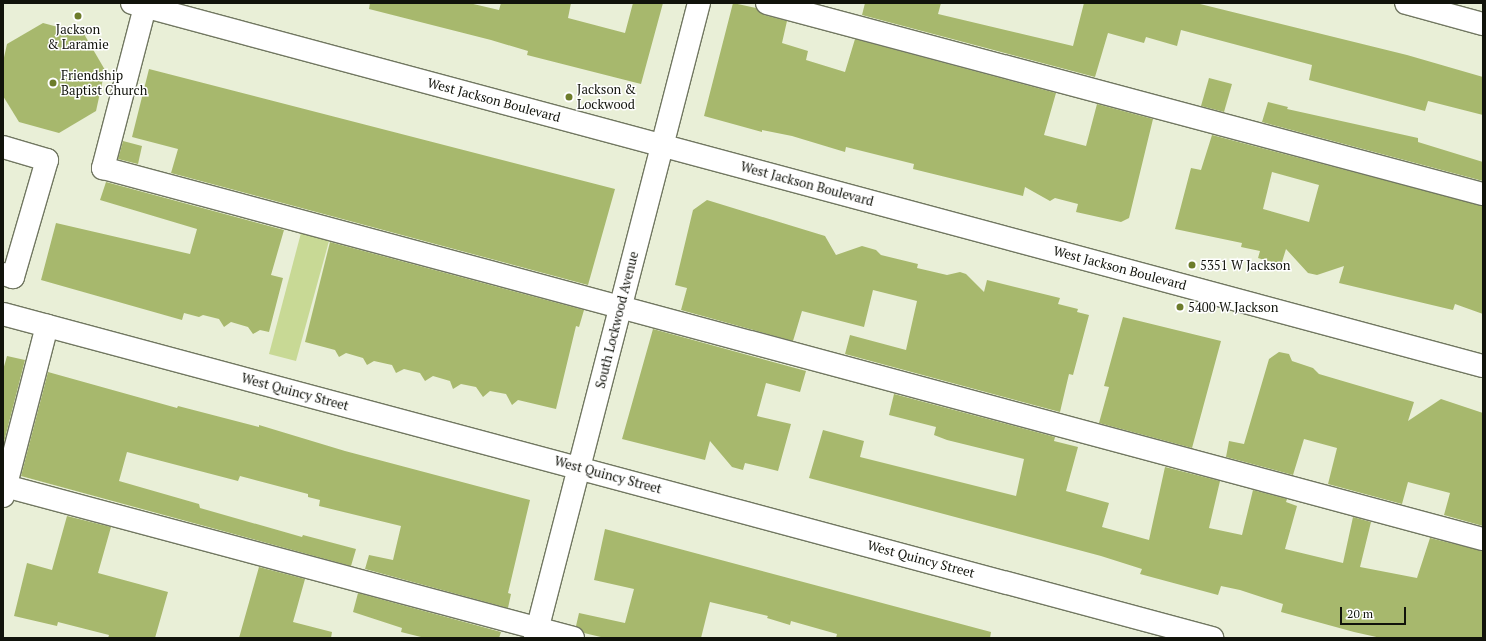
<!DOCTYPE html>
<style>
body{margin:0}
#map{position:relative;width:1486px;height:641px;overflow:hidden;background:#e9efd7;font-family:"PT Serif",serif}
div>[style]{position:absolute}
.green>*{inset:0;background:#c8d995}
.building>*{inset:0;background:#a7b86d}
.roads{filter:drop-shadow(1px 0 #717761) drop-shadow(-1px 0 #717761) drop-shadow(0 1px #717761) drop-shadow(0 -1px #717761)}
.minor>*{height:22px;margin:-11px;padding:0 11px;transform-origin:11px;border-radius:11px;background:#fff}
.dots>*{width:11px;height:11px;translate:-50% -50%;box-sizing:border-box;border:2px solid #fff;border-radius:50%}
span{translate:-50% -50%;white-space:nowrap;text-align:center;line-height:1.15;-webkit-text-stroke:3px #fff;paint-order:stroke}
.poi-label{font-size:13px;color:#11130b}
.left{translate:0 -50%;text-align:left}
.street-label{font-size:13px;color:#11130b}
.frame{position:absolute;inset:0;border:4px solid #11130b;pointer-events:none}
.scale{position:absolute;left:1340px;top:607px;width:66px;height:18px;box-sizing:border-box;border:2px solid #11130b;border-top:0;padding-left:5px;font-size:12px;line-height:14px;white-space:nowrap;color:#11130b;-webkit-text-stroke:3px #fff;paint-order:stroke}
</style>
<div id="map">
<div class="green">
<i style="clip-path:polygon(301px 233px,329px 241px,296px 361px,269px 354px)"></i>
</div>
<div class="building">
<i style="clip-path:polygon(370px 3px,469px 3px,499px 10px,501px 3px,571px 3px,568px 18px,625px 33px,633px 3px,663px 3px,641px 84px,527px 55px,528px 51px,491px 40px,369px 9px)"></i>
<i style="clip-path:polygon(733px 3px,756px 8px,764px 15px,787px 21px,782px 43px,808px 51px,806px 60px,845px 72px,855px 39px,1056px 93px,1044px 135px,1086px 146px,1097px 104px,1153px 119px,1129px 218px,1121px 222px,1076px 212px,1078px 204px,1055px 198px,1050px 201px,1025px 187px,1023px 196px,913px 169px,914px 164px,846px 147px,845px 152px,792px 136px,762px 130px,762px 132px,704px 116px)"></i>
<i style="clip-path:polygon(865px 3px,941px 3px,938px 14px,1073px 46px,1084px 3px,1196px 3px,1407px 55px,1483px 77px,1483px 115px,1428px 101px,1425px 111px,1309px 80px,1312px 65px,1181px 30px,1177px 46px,1146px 37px,1144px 43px,1108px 33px,1095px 77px,862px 15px)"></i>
<i style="clip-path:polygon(43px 23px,84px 34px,105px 70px,96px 111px,59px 133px,19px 122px,3px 96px,3px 62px,7px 44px)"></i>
<i style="clip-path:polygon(149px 69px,615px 189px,588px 285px,171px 173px,178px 149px,132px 137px)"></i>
<i style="clip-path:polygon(1209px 78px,1232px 84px,1224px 112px,1201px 106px)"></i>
<i style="clip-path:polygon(1268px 102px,1288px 107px,1287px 109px,1418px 138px,1418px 142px,1483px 162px,1483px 181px,1262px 122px)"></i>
<i style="clip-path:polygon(evenodd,1212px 135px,1483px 206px,1483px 314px,1455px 304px,1453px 310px,1339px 283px,1344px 266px,1317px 275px,1308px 273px,1286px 249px,1281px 265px,1258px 258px,1260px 251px,1241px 247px,1242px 243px,1175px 229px,1191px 168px,1201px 170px,1212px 135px,1272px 172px,1319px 185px,1309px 222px,1263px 209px,1272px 172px)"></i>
<i style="clip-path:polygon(123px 141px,142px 146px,138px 164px,118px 159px)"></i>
<i style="clip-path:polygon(106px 182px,284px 230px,271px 275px,283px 278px,269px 332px,260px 330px,253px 334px,248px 327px,231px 322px,224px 327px,219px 319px,203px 315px,199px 317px,184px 313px,182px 320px,41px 280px,56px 223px,190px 254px,197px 229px,100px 200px)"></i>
<i style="clip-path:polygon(707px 200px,825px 236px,836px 255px,862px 246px,876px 250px,881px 255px,918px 264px,917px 268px,947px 275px,960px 272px,966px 274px,984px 292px,987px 280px,1060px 298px,1058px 304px,1078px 309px,1077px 312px,1089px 315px,1073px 375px,1069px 374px,1060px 412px,845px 354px,850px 335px,906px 350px,917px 301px,873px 290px,864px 327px,802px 311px,793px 341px,681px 310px,687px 288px,675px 285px,693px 210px)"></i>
<i style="clip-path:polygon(330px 242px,584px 310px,579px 327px,576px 326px,556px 409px,518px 400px,512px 405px,506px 394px,490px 391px,483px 397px,476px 387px,461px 384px,453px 389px,450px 381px,433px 376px,425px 381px,420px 373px,404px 369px,396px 373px,392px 365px,374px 361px,367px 365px,363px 358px,346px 353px,339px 357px,335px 350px,305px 342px)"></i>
<i style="clip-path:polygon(1123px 317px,1221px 341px,1192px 448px,1099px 423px,1109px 387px,1104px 386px)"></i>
<i style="clip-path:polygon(653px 329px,806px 371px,800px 392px,766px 383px,757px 416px,791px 424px,778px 471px,745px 463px,743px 470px,732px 467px,710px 441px,705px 460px,622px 439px)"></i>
<i style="clip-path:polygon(1279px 352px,1289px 354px,1292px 361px,1313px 368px,1319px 374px,1414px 402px,1408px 421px,1441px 399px,1483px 413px,1483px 526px,1444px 515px,1450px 493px,1408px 482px,1402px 504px,1328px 484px,1337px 448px,1304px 439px,1293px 475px,1226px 457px,1229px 441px,1244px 444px,1269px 359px)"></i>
<i style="clip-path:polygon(7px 356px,25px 360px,3px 446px,3px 370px)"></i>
<i style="clip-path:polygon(48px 372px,177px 408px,178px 406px,259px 427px,259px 425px,345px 451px,530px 500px,508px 593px,511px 594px,508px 608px,365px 569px,369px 555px,393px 560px,401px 526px,319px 506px,320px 500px,308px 497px,308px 494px,240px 476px,238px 481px,127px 452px,119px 481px,199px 504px,200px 508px,302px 537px,303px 535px,356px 549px,351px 566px,21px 476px)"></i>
<i style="clip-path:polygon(894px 394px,1055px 437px,1054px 441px,1078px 447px,1066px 491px,1109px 503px,1102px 527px,1149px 540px,1165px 467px,1220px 481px,1209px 528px,1242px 535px,1253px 490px,1287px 499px,1286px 502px,1297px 506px,1285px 549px,1343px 563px,1353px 517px,1371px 522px,1360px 567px,1417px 578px,1430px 538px,1483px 551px,1483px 638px,1381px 638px,1354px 632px,1281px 612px,1283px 604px,1240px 590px,1221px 586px,1218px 595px,1140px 574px,1142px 569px,1101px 556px,809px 478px,823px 430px,864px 441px,860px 457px,1016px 496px,1024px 459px,947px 440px,934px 435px,936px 427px,889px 415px)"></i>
<i style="clip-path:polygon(67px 516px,111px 527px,98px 573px,168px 592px,155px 638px,108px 638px,109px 635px,58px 622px,57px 626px,14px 616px,27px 563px,52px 570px)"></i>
<i style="clip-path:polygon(605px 529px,991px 632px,990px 638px,836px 638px,837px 634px,791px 621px,790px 625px,767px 618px,768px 616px,710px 602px,701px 638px,605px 638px,584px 633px,576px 626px,579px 613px,625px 623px,634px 589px,594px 580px)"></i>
<i style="clip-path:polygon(259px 567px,305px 579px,293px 622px,332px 632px,331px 638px,239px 638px)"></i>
<i style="clip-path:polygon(358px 593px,501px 632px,499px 638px,425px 638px,401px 632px,402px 628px,353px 612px)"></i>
</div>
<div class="roads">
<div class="minor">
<i style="left:132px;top:3px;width:1399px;rotate:15.04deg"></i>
<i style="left:146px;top:3px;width:171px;rotate:104.6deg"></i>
<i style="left:103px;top:168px;width:1429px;rotate:15.05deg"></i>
<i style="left:767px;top:3px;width:741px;rotate:14.94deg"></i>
<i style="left:1406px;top:3px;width:80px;rotate:15.3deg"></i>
<i style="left:3px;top:147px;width:46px;rotate:16.5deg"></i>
<i style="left:47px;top:160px;width:122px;rotate:106.2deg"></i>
<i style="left:13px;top:277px;width:10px;rotate:-163deg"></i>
<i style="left:3px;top:314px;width:1252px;rotate:15deg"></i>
<i style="left:5px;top:486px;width:588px;rotate:14.98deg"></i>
<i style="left:3px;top:496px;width:176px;rotate:-75.5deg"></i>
<i style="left:535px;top:638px;width:656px;rotate:-75.52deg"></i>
</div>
</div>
<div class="dots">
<i style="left:78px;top:16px;background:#6d7c2b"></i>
<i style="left:53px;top:83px;background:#6d7c2b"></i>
<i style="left:569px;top:97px;background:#6d7c2b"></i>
<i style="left:1192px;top:265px;background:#6d7c2b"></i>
<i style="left:1180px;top:307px;background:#6d7c2b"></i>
</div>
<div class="poi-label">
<span style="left:78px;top:37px">Jackson<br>&amp; Laramie</span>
<span class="left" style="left:61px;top:83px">Friendship<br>Baptist Church</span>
<span class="left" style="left:577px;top:97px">Jackson &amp;<br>Lockwood</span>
<span class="left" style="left:1200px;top:265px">5351 W Jackson</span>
<span class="left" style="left:1188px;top:307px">5400 W Jackson</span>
</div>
<div class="street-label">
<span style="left:494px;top:100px;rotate:15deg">West Jackson Boulevard</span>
<span style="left:807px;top:184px;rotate:15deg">West Jackson Boulevard</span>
<span style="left:1120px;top:268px;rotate:15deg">West Jackson Boulevard</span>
<span style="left:617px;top:320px;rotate:-76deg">South Lockwood Avenue</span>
<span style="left:295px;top:392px;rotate:15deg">West Quincy Street</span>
<span style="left:608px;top:475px;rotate:15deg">West Quincy Street</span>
<span style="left:921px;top:559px;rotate:15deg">West Quincy Street</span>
</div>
<div class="frame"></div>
<div class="scale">20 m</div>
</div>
